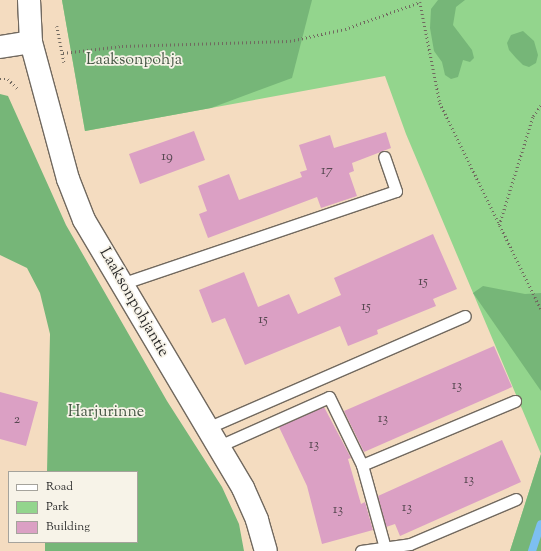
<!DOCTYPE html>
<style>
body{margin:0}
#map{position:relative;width:541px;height:551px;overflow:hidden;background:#f4dcc0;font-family:"Sorts Mill Goudy",serif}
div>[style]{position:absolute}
.green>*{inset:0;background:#93d58d}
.forest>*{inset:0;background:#76b678}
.stream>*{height:8px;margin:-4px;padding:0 4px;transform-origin:4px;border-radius:4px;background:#7dbff2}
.building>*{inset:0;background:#dba0c4}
.path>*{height:2.5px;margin-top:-1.25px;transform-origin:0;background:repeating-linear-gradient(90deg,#71695f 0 1px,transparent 0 4px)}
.roads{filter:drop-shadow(1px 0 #71695f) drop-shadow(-1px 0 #71695f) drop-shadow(0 1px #71695f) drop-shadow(0 -1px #71695f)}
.lane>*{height:11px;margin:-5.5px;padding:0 5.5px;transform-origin:5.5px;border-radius:5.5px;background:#fff}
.street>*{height:22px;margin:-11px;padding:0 11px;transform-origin:11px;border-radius:11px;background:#fff}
.secondary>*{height:22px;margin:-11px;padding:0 11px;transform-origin:11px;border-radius:11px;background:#fff}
span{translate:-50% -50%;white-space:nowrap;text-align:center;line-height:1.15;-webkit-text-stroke:3.5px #f7f3e8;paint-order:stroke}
.number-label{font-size:14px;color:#574851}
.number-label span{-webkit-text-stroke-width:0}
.park-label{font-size:16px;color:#455644}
.street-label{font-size:16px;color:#2b2b2b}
.legend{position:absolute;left:8px;top:471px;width:130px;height:72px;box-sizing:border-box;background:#f7f3e8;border:1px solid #a5a39c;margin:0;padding:5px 7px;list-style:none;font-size:12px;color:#2b2b2b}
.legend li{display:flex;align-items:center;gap:8px;height:20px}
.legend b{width:20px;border:1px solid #a5a39c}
</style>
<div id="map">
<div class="green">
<i style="clip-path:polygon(62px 0,541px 0,541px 551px,510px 551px,541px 454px,406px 134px,385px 76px,85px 131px)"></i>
</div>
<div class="forest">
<i style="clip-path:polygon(62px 0,312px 0,292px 78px,211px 108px,85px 131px)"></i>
<i style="clip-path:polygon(438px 0,465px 0,456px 7px,453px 25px,472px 50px,474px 58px,470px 62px,463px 60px,458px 77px,451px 79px,445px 75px,442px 62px,434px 51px,430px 28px,431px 9px)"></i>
<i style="clip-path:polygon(523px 31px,534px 41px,538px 55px,536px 63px,529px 67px,523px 65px,516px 58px,509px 50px,507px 43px,511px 35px)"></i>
<i style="clip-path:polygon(0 94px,8px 96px,66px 225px,167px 401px,222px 487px,239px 524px,244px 551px,45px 551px,45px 542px,137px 542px,137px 472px,47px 472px,50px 334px,40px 293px,27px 268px,0 255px)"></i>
<i style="clip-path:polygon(483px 286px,525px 294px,541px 293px,541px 391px,473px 293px)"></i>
<i style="clip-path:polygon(541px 453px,541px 551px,510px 551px,541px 454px)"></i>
</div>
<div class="stream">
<i style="left:532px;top:551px;width:28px;rotate:-72deg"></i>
</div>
<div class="building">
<i style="clip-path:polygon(194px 131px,205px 160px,140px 184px,129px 154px)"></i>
<i style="clip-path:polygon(386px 132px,391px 148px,352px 163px,354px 171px,349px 173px,357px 196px,321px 208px,317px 197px,208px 238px,199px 214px,207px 211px,198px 186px,229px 174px,239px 200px,302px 177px,300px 172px,307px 170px,299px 145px,330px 135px,334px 148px)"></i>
<i style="clip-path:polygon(433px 234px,457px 289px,433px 299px,436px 306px,377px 330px,378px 334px,348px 346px,340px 326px,245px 365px,225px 318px,212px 323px,199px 290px,244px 272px,258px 307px,289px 294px,298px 314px,341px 295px,334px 278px)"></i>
<i style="clip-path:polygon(494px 346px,512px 387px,364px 452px,344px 411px)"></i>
<i style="clip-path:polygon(0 392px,38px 402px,26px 446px,0 439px)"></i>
<i style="clip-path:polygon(324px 407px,351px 458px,348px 459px,361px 504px,365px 502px,373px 530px,322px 544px,307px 486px,279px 427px)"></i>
<i style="clip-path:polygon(502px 440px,521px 482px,400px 536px,395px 524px,386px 527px,378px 496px)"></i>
</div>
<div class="path">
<i style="left:57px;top:26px;width:37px;rotate:79deg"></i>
<i style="left:63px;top:53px;width:59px;rotate:-6.8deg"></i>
<i style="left:122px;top:46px;width:168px;rotate:-1.7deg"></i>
<i style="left:290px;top:41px;width:56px;rotate:-12.3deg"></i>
<i style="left:345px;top:29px;width:80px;rotate:-19.8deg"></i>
<i style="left:420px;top:2px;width:103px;rotate:78.8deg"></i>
<i style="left:440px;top:103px;width:229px;rotate:63.9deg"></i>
<i style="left:0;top:79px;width:8px"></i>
<i style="left:8px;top:79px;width:13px;rotate:45deg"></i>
<i style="left:499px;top:225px;width:114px;rotate:-72.7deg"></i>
<i style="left:533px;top:116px;width:14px;rotate:-54deg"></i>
</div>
<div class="roads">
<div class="lane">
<i style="left:121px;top:284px;width:290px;rotate:-18.7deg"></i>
<i style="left:396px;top:191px;width:36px;rotate:-109deg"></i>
<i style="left:207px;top:428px;width:281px;rotate:-23.5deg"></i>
<i style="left:219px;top:446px;width:120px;rotate:-24deg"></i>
<i style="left:329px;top:397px;width:76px;rotate:64.1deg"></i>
<i style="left:362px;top:465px;width:86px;rotate:74.5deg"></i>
<i style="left:362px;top:465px;width:166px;rotate:-22.7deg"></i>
<i style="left:361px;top:551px;width:49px;rotate:-8.1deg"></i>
<i style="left:410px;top:544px;width:115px;rotate:-23deg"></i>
</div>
<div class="street">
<i style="left:29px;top:0;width:42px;rotate:87.3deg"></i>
</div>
<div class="secondary">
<i style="left:0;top:47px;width:31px;rotate:-9deg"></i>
<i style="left:31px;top:42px;width:142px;rotate:74.9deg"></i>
<i style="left:68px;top:179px;width:44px;rotate:68.7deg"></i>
<i style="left:84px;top:220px;width:312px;rotate:59.3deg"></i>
<i style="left:243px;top:488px;width:35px;rotate:66deg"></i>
<i style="left:257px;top:520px;width:32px;rotate:74deg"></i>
</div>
</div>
<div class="number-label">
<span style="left:167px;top:157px">19</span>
<span style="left:327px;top:171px">17</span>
<span style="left:423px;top:282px">15</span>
<span style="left:366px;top:307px">15</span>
<span style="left:263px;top:320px">15</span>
<span style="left:457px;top:386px">13</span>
<span style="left:383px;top:419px">13</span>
<span style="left:17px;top:420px">2</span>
<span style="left:314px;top:445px">13</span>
<span style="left:469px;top:480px">13</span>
<span style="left:407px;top:508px">13</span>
<span style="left:338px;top:510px">13</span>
</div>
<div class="park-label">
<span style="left:134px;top:61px">Laaksonpohja</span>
<span style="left:106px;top:413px">Harjurinne</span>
</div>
<div class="street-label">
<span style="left:133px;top:303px;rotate:60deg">Laaksonpohjantie</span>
</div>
<ul class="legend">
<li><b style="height:5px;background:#fff"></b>Road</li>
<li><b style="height:11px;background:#93d58d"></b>Park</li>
<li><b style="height:11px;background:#dba0c4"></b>Building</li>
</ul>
</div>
